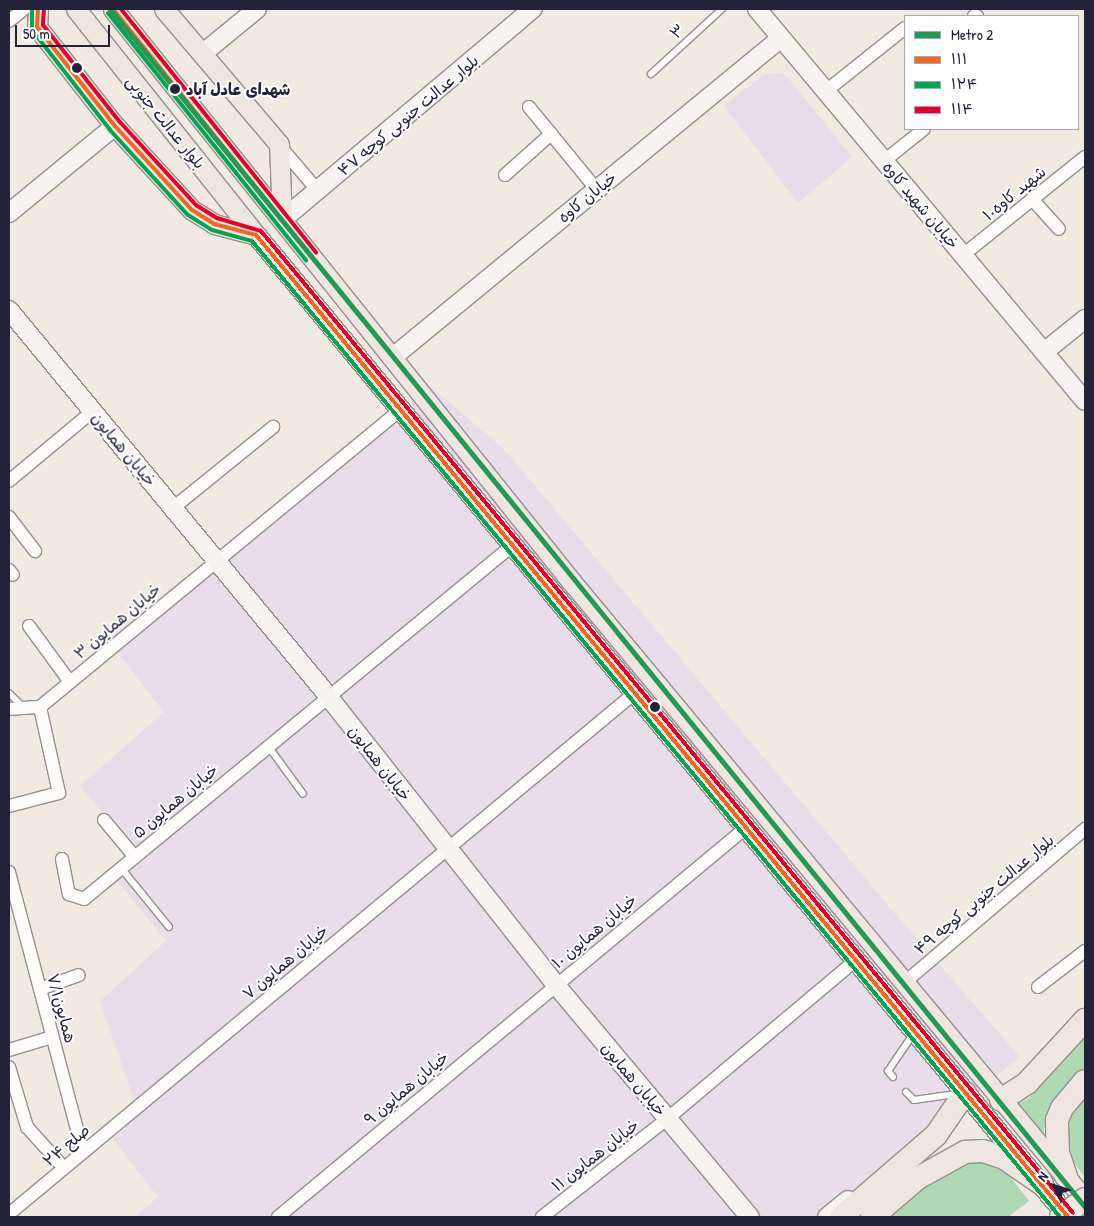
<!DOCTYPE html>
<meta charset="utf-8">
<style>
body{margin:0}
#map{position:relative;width:1094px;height:1226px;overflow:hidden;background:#f1eae0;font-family:"Patrick Hand","Playpen Sans Arabic",sans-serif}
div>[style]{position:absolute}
.built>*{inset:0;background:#e9ddea}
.green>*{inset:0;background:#aedab3}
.roads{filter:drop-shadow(1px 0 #94908f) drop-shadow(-1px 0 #94908f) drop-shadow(0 1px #94908f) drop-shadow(0 -1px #94908f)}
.lane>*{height:6px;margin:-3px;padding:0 3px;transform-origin:3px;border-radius:3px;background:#fdfcfa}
.street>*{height:12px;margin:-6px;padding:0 6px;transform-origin:6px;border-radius:6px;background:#fdfcfa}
.secondary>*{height:18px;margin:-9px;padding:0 9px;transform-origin:9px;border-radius:9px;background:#f7f3f0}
.primary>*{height:19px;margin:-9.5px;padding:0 9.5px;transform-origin:9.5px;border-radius:9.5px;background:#efe7df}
.highway>*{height:22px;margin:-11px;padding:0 11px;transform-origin:11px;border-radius:11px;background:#efe7df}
.bridges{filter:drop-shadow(1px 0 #94908f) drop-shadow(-1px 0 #94908f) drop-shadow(0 1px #94908f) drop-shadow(0 -1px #94908f)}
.highway-bridge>*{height:22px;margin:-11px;padding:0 11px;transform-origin:11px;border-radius:11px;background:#efe7df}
.bus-1>*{height:4px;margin:-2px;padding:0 2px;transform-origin:2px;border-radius:2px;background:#f26522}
.bus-2>*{height:4px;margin:-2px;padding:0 2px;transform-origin:2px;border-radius:2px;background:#00a651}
.bus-3>*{height:4px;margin:-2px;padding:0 2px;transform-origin:2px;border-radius:2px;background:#e4002b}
.metro-1>*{height:5px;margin:-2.5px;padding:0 2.5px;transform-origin:2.5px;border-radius:2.5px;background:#229954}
.dots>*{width:14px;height:14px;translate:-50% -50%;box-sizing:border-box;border:2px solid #fff;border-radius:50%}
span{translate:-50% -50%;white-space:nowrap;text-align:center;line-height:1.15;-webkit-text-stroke:4px #fff;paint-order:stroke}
.street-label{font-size:16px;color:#22223b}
.stop-label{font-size:16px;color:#22223b;font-weight:700}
.left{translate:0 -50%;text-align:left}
.frame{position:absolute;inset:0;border:10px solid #22223b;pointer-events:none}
.legend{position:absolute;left:904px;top:15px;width:175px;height:115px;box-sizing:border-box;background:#fff;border:1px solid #a7a7b1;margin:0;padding:6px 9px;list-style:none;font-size:15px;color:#22223b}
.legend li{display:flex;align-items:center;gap:10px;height:25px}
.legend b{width:25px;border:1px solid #a7a7b1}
.north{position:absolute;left:1029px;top:1161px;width:50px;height:50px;-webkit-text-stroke:4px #fff;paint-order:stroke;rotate:310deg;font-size:14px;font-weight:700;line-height:20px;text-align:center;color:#22223b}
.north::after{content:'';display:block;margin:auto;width:18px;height:22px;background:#22223b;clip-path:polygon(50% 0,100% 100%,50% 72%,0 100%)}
.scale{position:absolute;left:15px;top:25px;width:95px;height:22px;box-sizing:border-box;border:2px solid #22223b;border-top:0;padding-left:6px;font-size:15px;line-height:18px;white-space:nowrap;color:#22223b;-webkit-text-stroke:4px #fff;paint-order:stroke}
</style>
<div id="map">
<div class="built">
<i style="clip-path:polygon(784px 73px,852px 157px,798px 203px,724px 106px,764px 74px)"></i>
<i style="clip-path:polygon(431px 387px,504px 449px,899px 918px,1020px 1057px,820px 1217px,135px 1217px,158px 1197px,113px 1139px,139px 1115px,100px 1001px,166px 941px,108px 870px,133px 849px,80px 786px,164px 712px,107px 639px)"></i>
</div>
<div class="green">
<i style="clip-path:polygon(1085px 1038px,1085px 1069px,1065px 1089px,1048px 1114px,1043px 1135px,1016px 1104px,1029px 1098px)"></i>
<i style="clip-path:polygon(1085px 1095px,1085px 1178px,1069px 1155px,1066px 1142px,1069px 1113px)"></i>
<i style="clip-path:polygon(966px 1158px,1001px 1164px,1029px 1201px,1008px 1217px,889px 1217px,952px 1165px)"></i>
</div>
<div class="roads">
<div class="lane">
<i style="left:651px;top:74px;width:96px;rotate:-42.5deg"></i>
<i style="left:9px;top:693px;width:21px;rotate:45deg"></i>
<i style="left:268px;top:746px;width:59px;rotate:53.9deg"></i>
<i style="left:121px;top:868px;width:76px;rotate:50.9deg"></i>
<i style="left:893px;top:1077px;width:8px;rotate:-130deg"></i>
<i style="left:888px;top:1071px;width:46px;rotate:-55.6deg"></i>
<i style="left:906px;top:1092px;width:11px;rotate:45deg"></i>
<i style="left:914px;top:1100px;width:42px;rotate:-8.1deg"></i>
</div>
<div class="street">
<i style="left:974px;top:16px;width:3px"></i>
<i style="left:9px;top:21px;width:19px;rotate:-39deg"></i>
<i style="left:826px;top:91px;width:101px;rotate:-38.6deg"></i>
<i style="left:529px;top:107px;width:106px;rotate:50.7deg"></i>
<i style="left:279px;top:145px;width:60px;rotate:49.7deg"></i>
<i style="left:884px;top:161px;width:51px;rotate:-38.7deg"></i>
<i style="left:505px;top:175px;width:62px;rotate:-41.7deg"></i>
<i style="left:1032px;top:199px;width:40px;rotate:48deg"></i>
<i style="left:963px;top:255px;width:156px;rotate:-38.8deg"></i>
<i style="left:9px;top:481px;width:109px;rotate:-39.8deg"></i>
<i style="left:173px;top:508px;width:129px;rotate:-39deg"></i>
<i style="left:9px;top:517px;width:43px;rotate:52.6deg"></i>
<i style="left:9px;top:570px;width:6px;rotate:51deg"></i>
<i style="left:29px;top:626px;width:69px;rotate:53.8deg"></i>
<i style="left:40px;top:707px;width:469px;rotate:-39.5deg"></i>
<i style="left:9px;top:709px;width:31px;rotate:-4deg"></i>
<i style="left:9px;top:806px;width:52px;rotate:-14.6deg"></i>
<i style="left:59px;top:793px;width:88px;rotate:-102.5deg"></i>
<i style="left:104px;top:820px;width:48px;rotate:50deg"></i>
<i style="left:62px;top:859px;width:36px;rotate:79deg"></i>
<i style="left:69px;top:894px;width:16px;rotate:18deg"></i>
<i style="left:84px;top:899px;width:558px;rotate:-39.54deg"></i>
<i style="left:9px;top:872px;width:290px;rotate:75.2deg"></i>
<i style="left:904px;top:983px;width:238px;rotate:-40.4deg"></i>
<i style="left:1038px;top:987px;width:59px;rotate:-37.5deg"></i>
<i style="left:40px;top:989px;width:41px;rotate:-19.7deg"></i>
<i style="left:9px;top:1050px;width:45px;rotate:-16.8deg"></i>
<i style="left:9px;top:1067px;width:63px;rotate:73.3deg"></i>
<i style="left:27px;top:1127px;width:55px;rotate:47.9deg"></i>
<i style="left:9px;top:1214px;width:816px;rotate:-39.78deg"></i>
<i style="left:278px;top:1217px;width:610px;rotate:-39.75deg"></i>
<i style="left:542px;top:1217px;width:159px;rotate:-38.1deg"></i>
<i style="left:667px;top:1119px;width:247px;rotate:-40.1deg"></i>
</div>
<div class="secondary">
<i style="left:757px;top:9px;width:511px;rotate:50.08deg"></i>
<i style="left:202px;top:54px;width:71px;rotate:-39.3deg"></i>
<i style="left:9px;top:213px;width:137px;rotate:-39.4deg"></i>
<i style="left:282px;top:220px;width:328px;rotate:-40.1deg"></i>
<i style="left:9px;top:310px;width:499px;rotate:50.4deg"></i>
<i style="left:327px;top:695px;width:368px;rotate:51.7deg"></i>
<i style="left:555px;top:984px;width:304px;rotate:50.1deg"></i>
<i style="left:1044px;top:352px;width:53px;rotate:-38.8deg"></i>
<i style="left:393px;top:357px;width:502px;rotate:-39.43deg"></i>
<i style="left:827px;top:1217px;width:27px;rotate:-39deg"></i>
</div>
<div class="primary">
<i style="left:38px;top:9px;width:18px;rotate:93deg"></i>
<i style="left:37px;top:27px;width:126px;rotate:51.8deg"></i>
<i style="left:115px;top:126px;width:114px;rotate:47.5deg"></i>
<i style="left:192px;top:210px;width:26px;rotate:32deg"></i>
<i style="left:214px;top:224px;width:43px;rotate:14.7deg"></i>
<i style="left:76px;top:9px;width:289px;rotate:51.5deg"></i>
<i style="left:256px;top:235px;width:1274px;rotate:50.41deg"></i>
<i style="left:113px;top:9px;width:733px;rotate:51.32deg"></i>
<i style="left:571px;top:581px;width:805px;rotate:50.29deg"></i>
<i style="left:164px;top:9px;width:177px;rotate:49.6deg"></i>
<i style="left:279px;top:144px;width:76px;rotate:87.7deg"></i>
</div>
<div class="highway">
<i style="left:1001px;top:1100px;width:31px;rotate:-33deg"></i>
<i style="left:1027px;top:1083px;width:86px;rotate:-47.4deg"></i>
<i style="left:1066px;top:1176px;width:24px;rotate:-109deg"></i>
<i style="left:1058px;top:1153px;width:33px;rotate:-92deg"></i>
<i style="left:1057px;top:1120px;width:13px;rotate:-67deg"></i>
<i style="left:1062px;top:1108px;width:35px;rotate:-50deg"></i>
<i style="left:841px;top:1217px;width:125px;rotate:-40.8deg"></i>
<i style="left:936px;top:1135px;width:51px;rotate:-55.4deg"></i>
<i style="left:872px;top:1217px;width:60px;rotate:-40.3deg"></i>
<i style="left:918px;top:1178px;width:54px;rotate:-29deg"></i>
<i style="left:965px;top:1152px;width:18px;rotate:-3deg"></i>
<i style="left:983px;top:1151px;width:22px;rotate:18deg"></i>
<i style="left:1004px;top:1158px;width:46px;rotate:34.4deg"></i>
</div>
</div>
<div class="bridges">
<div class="highway-bridge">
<i style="left:1061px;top:1217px;width:30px;rotate:-37deg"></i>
</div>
</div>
<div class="bus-1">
<i style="left:38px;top:9px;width:18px;rotate:93deg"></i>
<i style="left:37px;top:27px;width:126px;rotate:51.8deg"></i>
<i style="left:115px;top:126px;width:114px;rotate:47.5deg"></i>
<i style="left:192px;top:210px;width:26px;rotate:32deg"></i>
<i style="left:214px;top:224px;width:43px;rotate:14.7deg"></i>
<i style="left:256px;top:235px;width:1274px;rotate:50.41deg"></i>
<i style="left:113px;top:9px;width:317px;rotate:51.3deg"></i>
</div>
<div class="bus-2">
<i style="left:32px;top:9px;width:21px;rotate:90deg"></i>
<i style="left:32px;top:30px;width:127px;rotate:52deg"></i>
<i style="left:110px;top:130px;width:115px;rotate:47.5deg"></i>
<i style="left:188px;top:215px;width:28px;rotate:32deg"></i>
<i style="left:212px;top:230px;width:41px;rotate:15.4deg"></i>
<i style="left:252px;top:241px;width:1267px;rotate:50.38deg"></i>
<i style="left:108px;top:13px;width:317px;rotate:51.3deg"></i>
</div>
<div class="bus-3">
<i style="left:44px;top:9px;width:16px;rotate:94deg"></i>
<i style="left:43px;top:25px;width:124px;rotate:51.6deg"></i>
<i style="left:120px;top:122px;width:113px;rotate:47.5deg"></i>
<i style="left:196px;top:205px;width:25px;rotate:32deg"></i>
<i style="left:217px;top:218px;width:46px;rotate:16.5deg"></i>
<i style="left:261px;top:231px;width:1274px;rotate:50.41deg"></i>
<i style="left:121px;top:9px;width:312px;rotate:51.3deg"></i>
</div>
<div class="metro-1">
<i style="left:110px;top:9px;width:1545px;rotate:50.86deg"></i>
</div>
<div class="dots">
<i style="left:77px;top:68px;background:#22223b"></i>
<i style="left:175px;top:89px;background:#22223b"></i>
<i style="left:655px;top:707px;background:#22223b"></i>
</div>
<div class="street-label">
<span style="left:677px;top:31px;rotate:-43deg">۳</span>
<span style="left:408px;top:115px;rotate:-40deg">بلوار عدالت جنوبی کوچه ۴۷</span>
<span style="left:166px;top:122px;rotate:51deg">بلوار عدالت جنوبی</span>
<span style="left:1014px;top:193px;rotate:-39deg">شهید کاوه۱۰</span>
<span style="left:587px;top:197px;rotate:-39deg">خیابان کاوه</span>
<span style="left:921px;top:205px;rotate:50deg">خیابان شهید کاوه</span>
<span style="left:124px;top:449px;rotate:50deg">خیابان همایون</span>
<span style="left:117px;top:621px;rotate:-40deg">خیابان همایون ۳</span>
<span style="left:380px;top:763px;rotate:52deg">خیابان همایون</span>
<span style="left:175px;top:801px;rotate:-40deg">خیابان همایون ۵</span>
<span style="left:984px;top:894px;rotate:-40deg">بلوار عدالت جنوبی کوچه ۴۹</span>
<span style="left:594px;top:931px;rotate:-40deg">خیابان همایون ۱۰</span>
<span style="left:285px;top:962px;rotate:-40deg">خیابان همایون ۷</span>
<span style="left:62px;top:1008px;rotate:75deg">همایون۷/۱</span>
<span style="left:634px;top:1079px;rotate:50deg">خیابان همایون</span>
<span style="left:406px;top:1088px;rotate:-40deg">خیابان همایون ۹</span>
<span style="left:66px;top:1145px;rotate:-40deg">صلح ۲۴</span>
<span style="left:595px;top:1155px;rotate:-38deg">خیابان همایون ۱۱</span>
</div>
<div class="stop-label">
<span class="left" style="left:186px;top:89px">شهدای عادل آباد</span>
</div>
<div class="frame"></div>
<ul class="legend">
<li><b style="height:6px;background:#229954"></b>Metro 2</li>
<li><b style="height:6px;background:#f26522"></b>۱۱۱</li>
<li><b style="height:6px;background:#00a651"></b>۱۲۴</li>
<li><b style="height:6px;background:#e4002b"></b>۱۱۴</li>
</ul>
<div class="north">N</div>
<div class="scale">50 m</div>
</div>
